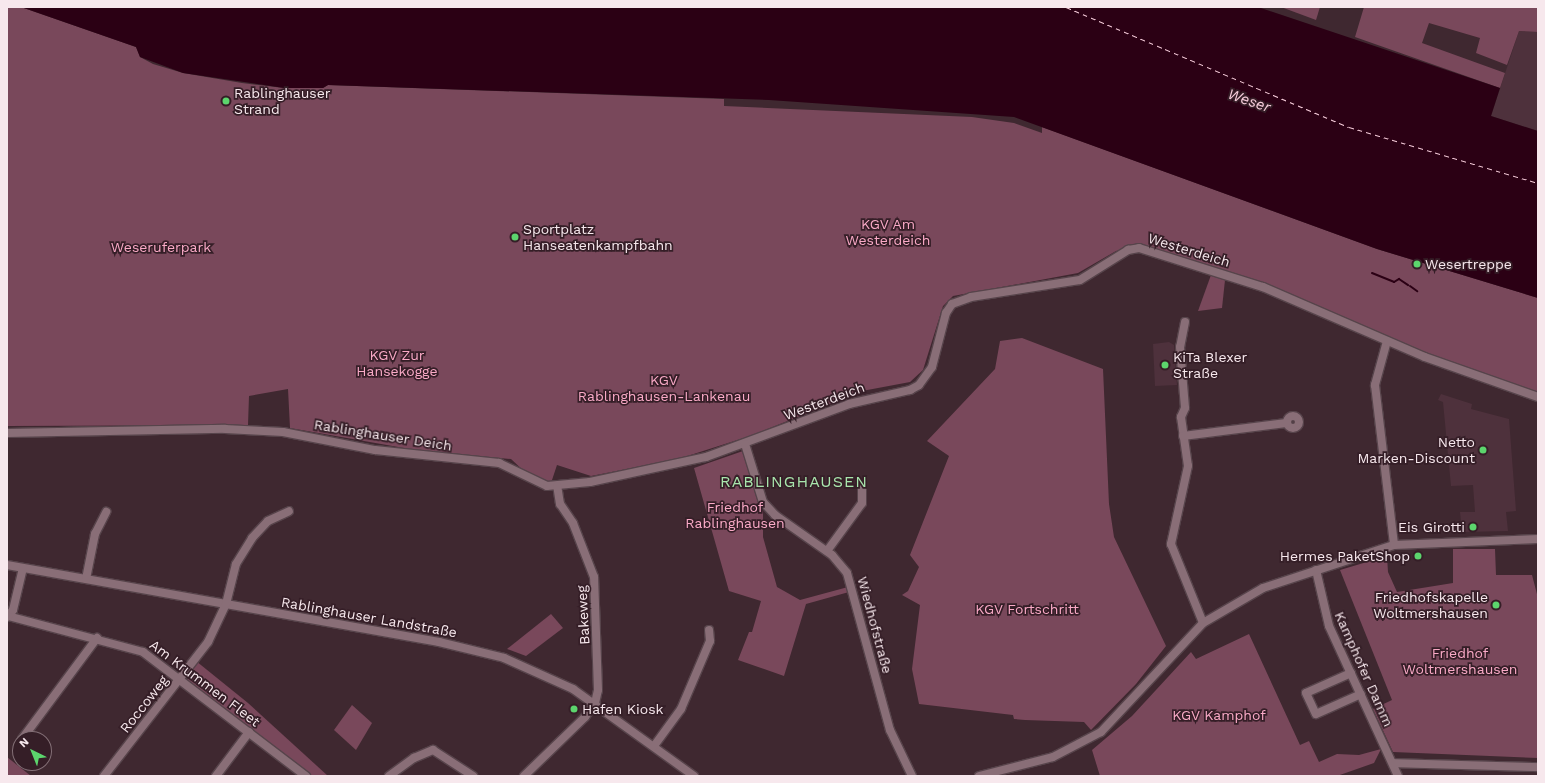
<!DOCTYPE html>
<meta charset="utf-8">
<style>
body{margin:0}
#map{position:relative;width:1545px;height:783px;overflow:hidden;background:#3f2830;font-family:"Work Sans",sans-serif}
div>[style]{position:absolute}
.built>*{inset:0;background:#4e313c}
.green>*{inset:0;background:#79485b}
.water>*{inset:0;background:#2b0014}
.stream>*{height:2px;margin:-1px;padding:0 1px;transform-origin:1px;border-radius:1px;background:#2b0014}
.ferry>*{height:1px;margin-top:-0.5px;transform-origin:0;background:repeating-linear-gradient(90deg,#f8cedc 0 5px,transparent 0 9px)}
.roads{filter:drop-shadow(1px 0 #57444b) drop-shadow(-1px 0 #57444b) drop-shadow(0 1px #57444b) drop-shadow(0 -1px #57444b)}
.minor>*{height:8px;margin:-4px;padding:0 4px;transform-origin:4px;border-radius:4px;background:#896e77}
.minor>.ring{margin:-4px;padding:0;box-sizing:content-box;background:none;border:8px solid #896e77;border-radius:50%}
.dots>*{width:11px;height:11px;translate:-50% -50%;box-sizing:border-box;border:2px solid #351e27;border-radius:50%}
span{translate:-50% -50%;white-space:nowrap;text-align:center;line-height:1.15;-webkit-text-stroke:3.5px #351e27;paint-order:stroke}
.poi-label{font-size:14px;color:#f7e8ed}
.left{translate:0 -50%;text-align:left}
.right{translate:-100% -50%;text-align:right}
.park-label{font-size:14px;color:#faaac7}
.street-label{font-size:14px;color:#f7e8ed}
.water-label{font-size:15px;color:#f8cedc;font-style:italic}
.quarter-label{font-size:16px;color:#a9e6ad;letter-spacing:1px}
.frame{position:absolute;inset:0;border:8px solid #f7e8ed;pointer-events:none}
.north{position:absolute;left:12px;top:731px;width:40px;height:40px;box-sizing:border-box;background:#351e27;border:1px solid #836f76;border-radius:50%;rotate:317deg;font-size:11px;font-weight:700;line-height:16px;text-align:center;color:#f7e8ed}
.north::after{content:'';display:block;margin:auto;width:14px;height:18px;background:#5cd56d;clip-path:polygon(50% 0,100% 100%,50% 72%,0 100%)}
</style>
<div id="map">
<div class="built">
<i style="clip-path:polygon(1519px 31px,1538px 32px,1538px 131px,1491px 116px)"></i>
<i style="clip-path:polygon(1169px 342px,1174px 345px,1177px 385px,1155px 386px,1153px 344px)"></i>
<i style="clip-path:polygon(1441px 394px,1472px 404px,1471px 409px,1509px 419px,1516px 511px,1506px 512px,1508px 531px,1462px 532px,1460px 512px,1475px 512px,1473px 485px,1451px 486px,1443px 402px,1438px 400px)"></i>
</div>
<div class="green">
<i style="clip-path:polygon(7px 7px,21px 7px,136px 47px,140px 57px,153px 64px,183px 73px,242px 83px,284px 88px,323px 88px,328px 85px,724px 99px,724px 106px,972px 117px,1014px 123px,1042px 133px,1042px 127px,1377px 249px,1538px 298px,1538px 394px,1428px 355px,1263px 285px,1140px 246px,1116px 251px,1078px 273px,953px 296px,943px 306px,923px 370px,910px 382px,862px 391px,750px 436px,678px 459px,591px 476px,557px 465px,551px 483px,526px 473px,511px 459px,421px 451px,290px 428px,288px 389px,249px 396px,248px 425px,7px 426px)"></i>
<i style="clip-path:polygon(1281px 7px,1320px 7px,1316px 20px)"></i>
<i style="clip-path:polygon(1364px 7px,1538px 7px,1538px 32px,1519px 31px,1507px 65px,1476px 53px,1480px 38px,1429px 23px,1422px 43px,1505px 73px,1500px 88px,1355px 37px)"></i>
<i style="clip-path:polygon(1211px 275px,1225px 280px,1222px 308px,1198px 311px)"></i>
<i style="clip-path:polygon(1022px 338px,1103px 369px,1109px 504px,1114px 537px,1166px 646px,1136px 684px,1091px 730px,1084px 722px,1025px 720px,1014px 719px,1013px 715px,919px 704px,912px 669px,920px 605px,902px 595px,908px 591px,919px 567px,910px 555px,949px 456px,927px 441px,995px 369px,1000px 341px)"></i>
<i style="clip-path:polygon(743px 451px,763px 513px,763px 537px,777px 587px,800px 600px,848px 587px,849px 592px,806px 604px,784px 676px,738px 660px,749px 632px,752px 632px,761px 601px,729px 591px,694px 468px)"></i>
<i style="clip-path:polygon(1453px 549px,1495px 549px,1496px 575px,1532px 575px,1538px 598px,1538px 758px,1393px 752px,1373px 709px,1392px 700px,1340px 570px,1387px 556px,1388px 572px,1397px 592px,1453px 583px)"></i>
<i style="clip-path:polygon(551px 614px,563px 628px,526px 656px,507px 649px)"></i>
<i style="clip-path:polygon(1249px 634px,1300px 745px,1309px 741px,1319px 762px,1337px 754px,1359px 755px,1381px 749px,1374px 763px,1337px 776px,1100px 776px,1092px 750px,1132px 716px,1191px 652px,1196px 659px)"></i>
<i style="clip-path:polygon(196px 661px,248px 703px,328px 776px,311px 776px,188px 680px,187px 674px)"></i>
<i style="clip-path:polygon(352px 705px,372px 723px,356px 750px,334px 730px)"></i>
<i style="clip-path:polygon(7px 757px,31px 776px,7px 776px)"></i>
</div>
<div class="water">
<i style="clip-path:polygon(21px 7px,1258px 7px,1500px 88px,1491px 116px,1538px 131px,1538px 298px,1377px 249px,1014px 117px,769px 100px,328px 85px,323px 88px,284px 88px,183px 73px,140px 57px,136px 47px)"></i>
</div>
<div class="stream">
<i style="left:1372px;top:273px;width:24px;rotate:22deg"></i>
<i style="left:1394px;top:282px;width:6px;rotate:-31deg"></i>
<i style="left:1399px;top:279px;width:11px;rotate:34deg"></i>
<i style="left:1410px;top:286px;width:9px;rotate:36deg"></i>
</div>
<div class="ferry">
<i style="left:1066px;top:7px;width:307px;rotate:23deg"></i>
<i style="left:1349px;top:127px;width:197px;rotate:16.5deg"></i>
</div>
<div class="roads">
<div class="minor">
<i style="left:1185px;top:322px;width:25px;rotate:101deg"></i>
<i style="left:1180px;top:347px;width:61px;rotate:85.3deg"></i>
<i style="left:1185px;top:408px;width:10px;rotate:114deg"></i>
<i style="left:1181px;top:417px;width:49px;rotate:81.9deg"></i>
<i style="left:1188px;top:466px;width:80px;rotate:102.3deg"></i>
<i style="left:1171px;top:544px;width:85px;rotate:67.9deg"></i>
<i style="left:1387px;top:341px;width:46px;rotate:105.3deg"></i>
<i style="left:1375px;top:385px;width:161px;rotate:83.2deg"></i>
<i class="ring" style="left:1287px;top:416px;width:4px;height:4px"></i>
<i style="left:7px;top:433px;width:218px;rotate:-1.1deg"></i>
<i style="left:225px;top:429px;width:58px;rotate:3deg"></i>
<i style="left:283px;top:432px;width:94px;rotate:11.1deg"></i>
<i style="left:375px;top:450px;width:125px;rotate:6deg"></i>
<i style="left:499px;top:463px;width:53px;rotate:25.6deg"></i>
<i style="left:547px;top:486px;width:43px;rotate:-5.3deg"></i>
<i style="left:590px;top:482px;width:119px;rotate:-12.2deg"></i>
<i style="left:706px;top:457px;width:153px;rotate:-20.3deg"></i>
<i style="left:849px;top:404px;width:63px;rotate:-12.9deg"></i>
<i style="left:910px;top:390px;width:10px;rotate:-29deg"></i>
<i style="left:919px;top:385px;width:22px;rotate:-54deg"></i>
<i style="left:932px;top:367px;width:56px;rotate:-75.5deg"></i>
<i style="left:946px;top:313px;width:11px;rotate:-56deg"></i>
<i style="left:952px;top:304px;width:20px;rotate:-20deg"></i>
<i style="left:971px;top:297px;width:110px;rotate:-8.9deg"></i>
<i style="left:1080px;top:280px;width:57px;rotate:-32deg"></i>
<i style="left:1128px;top:250px;width:11px;rotate:-10deg"></i>
<i style="left:1139px;top:248px;width:130px;rotate:17.5deg"></i>
<i style="left:1263px;top:287px;width:176px;rotate:23.4deg"></i>
<i style="left:1425px;top:357px;width:120px;rotate:19.5deg"></i>
<i style="left:1183px;top:436px;width:104px;rotate:-7.2deg"></i>
<i style="left:745px;top:444px;width:61px;rotate:72.8deg"></i>
<i style="left:763px;top:502px;width:18px;rotate:47deg"></i>
<i style="left:775px;top:515px;width:70px;rotate:35.1deg"></i>
<i style="left:832px;top:555px;width:23px;rotate:50deg"></i>
<i style="left:847px;top:573px;width:163px;rotate:74.7deg"></i>
<i style="left:890px;top:730px;width:51px;rotate:64.4deg"></i>
<i style="left:827px;top:551px;width:59px;rotate:-53.9deg"></i>
<i style="left:862px;top:503px;width:14px;rotate:-90deg"></i>
<i style="left:7px;top:565px;width:439px;rotate:10.1deg"></i>
<i style="left:439px;top:642px;width:67px;rotate:13.8deg"></i>
<i style="left:504px;top:658px;width:76px;rotate:24.2deg"></i>
<i style="left:573px;top:689px;width:149px;rotate:35.7deg"></i>
<i style="left:1316px;top:570px;width:57px;rotate:76.9deg"></i>
<i style="left:1329px;top:626px;width:165px;rotate:65.3deg"></i>
<i style="left:86px;top:579px;width:46px;rotate:-78.7deg"></i>
<i style="left:95px;top:534px;width:25px;rotate:-63deg"></i>
<i style="left:8px;top:616px;width:140px;rotate:14.9deg"></i>
<i style="left:143px;top:652px;width:205px;rotate:37.3deg"></i>
<i style="left:7px;top:617px;width:9px;rotate:-49deg"></i>
<i style="left:13px;top:610px;width:43px;rotate:-76.6deg"></i>
<i style="left:1351px;top:673px;width:49px;rotate:156deg"></i>
<i style="left:1306px;top:693px;width:23px;rotate:65deg"></i>
<i style="left:1316px;top:714px;width:49px;rotate:-24deg"></i>
<i style="left:22px;top:739px;width:126px;rotate:-53.4deg"></i>
<i style="left:654px;top:746px;width:46px;rotate:-53.9deg"></i>
<i style="left:681px;top:709px;width:74px;rotate:-66.9deg"></i>
<i style="left:710px;top:641px;width:11px;rotate:-95deg"></i>
<i style="left:1393px;top:763px;width:145px;rotate:1.6deg"></i>
<i style="left:104px;top:776px;width:170px;rotate:-52.2deg"></i>
<i style="left:208px;top:642px;width:42px;rotate:-64.7deg"></i>
<i style="left:226px;top:604px;width:41px;rotate:-76deg"></i>
<i style="left:236px;top:564px;width:31px;rotate:-58deg"></i>
<i style="left:252px;top:538px;width:23px;rotate:-47deg"></i>
<i style="left:268px;top:521px;width:23px;rotate:-25deg"></i>
<i style="left:216px;top:776px;width:55px;rotate:-53.1deg"></i>
<i style="left:389px;top:776px;width:31px;rotate:-36deg"></i>
<i style="left:414px;top:758px;width:21px;rotate:-23deg"></i>
<i style="left:433px;top:750px;width:48px;rotate:33deg"></i>
<i style="left:524px;top:776px;width:85px;rotate:-44deg"></i>
<i style="left:585px;top:717px;width:17px;rotate:-54deg"></i>
<i style="left:595px;top:703px;width:13px;rotate:-77deg"></i>
<i style="left:598px;top:690px;width:113px;rotate:-92deg"></i>
<i style="left:594px;top:577px;width:58px;rotate:-111.3deg"></i>
<i style="left:573px;top:523px;width:23px;rotate:-124deg"></i>
<i style="left:560px;top:504px;width:18px;rotate:-99deg"></i>
<i style="left:979px;top:776px;width:76px;rotate:-14.4deg"></i>
<i style="left:1053px;top:757px;width:54px;rotate:-27.5deg"></i>
<i style="left:1101px;top:732px;width:149px;rotate:-46.9deg"></i>
<i style="left:1203px;top:623px;width:69px;rotate:-30.3deg"></i>
<i style="left:1263px;top:588px;width:138px;rotate:-18.2deg"></i>
<i style="left:1394px;top:545px;width:144px;rotate:-2.4deg"></i>
</div>
</div>
<div class="dots">
<i style="left:226px;top:101px;background:#5cd56d"></i>
<i style="left:515px;top:237px;background:#5cd56d"></i>
<i style="left:1417px;top:264px;background:#5cd56d"></i>
<i style="left:1165px;top:365px;background:#5cd56d"></i>
<i style="left:1483px;top:450px;background:#5cd56d"></i>
<i style="left:1473px;top:527px;background:#5cd56d"></i>
<i style="left:1418px;top:556px;background:#5cd56d"></i>
<i style="left:1496px;top:605px;background:#5cd56d"></i>
<i style="left:574px;top:709px;background:#5cd56d"></i>
</div>
<div class="poi-label">
<span class="left" style="left:234px;top:101px">Rablinghauser<br>Strand</span>
<span class="left" style="left:523px;top:237px">Sportplatz<br>Hanseatenkampfbahn</span>
<span class="left" style="left:1425px;top:264px">Wesertreppe</span>
<span class="left" style="left:1173px;top:365px">KiTa Blexer<br>Straße</span>
<span class="right" style="left:1475px;top:450px">Netto<br>Marken-Discount</span>
<span class="right" style="left:1465px;top:527px">Eis Girotti</span>
<span class="right" style="left:1410px;top:556px">Hermes PaketShop</span>
<span class="right" style="left:1488px;top:605px">Friedhofskapelle<br>Woltmershausen</span>
<span class="left" style="left:582px;top:709px">Hafen Kiosk</span>
</div>
<div class="park-label">
<span style="left:888px;top:232px">KGV Am<br>Westerdeich</span>
<span style="left:161px;top:247px">Weseruferpark</span>
<span style="left:397px;top:363px">KGV Zur<br>Hansekogge</span>
<span style="left:664px;top:388px">KGV<br>Rablinghausen-Lankenau</span>
<span style="left:735px;top:515px">Friedhof<br>Rablinghausen</span>
<span style="left:1027px;top:609px">KGV Fortschritt</span>
<span style="left:1460px;top:661px">Friedhof<br>Woltmershausen</span>
<span style="left:1219px;top:715px">KGV Kamphof</span>
</div>
<div class="street-label">
<span style="left:1189px;top:250px;rotate:17deg">Westerdeich</span>
<span style="left:824px;top:401px;rotate:-20deg">Westerdeich</span>
<span style="left:383px;top:435px;rotate:9deg">Rablinghauser Deich</span>
<span style="left:583px;top:615px;rotate:-93deg">Bakeweg</span>
<span style="left:369px;top:617px;rotate:10deg">Rablinghauser Landstraße</span>
<span style="left:875px;top:625px;rotate:75deg">Wiedhofstraße</span>
<span style="left:1364px;top:669px;rotate:66deg">Kamphofer Damm</span>
<span style="left:205px;top:683px;rotate:37deg">Am Krummen Fleet</span>
<span style="left:144px;top:704px;rotate:-52deg">Roccoweg</span>
</div>
<div class="water-label">
<span style="left:1249px;top:101px;rotate:19deg">Weser</span>
</div>
<div class="quarter-label">
<span style="left:794px;top:482px">RABLINGHAUSEN</span>
</div>
<div class="frame"></div>
<div class="north">N</div>
</div>
